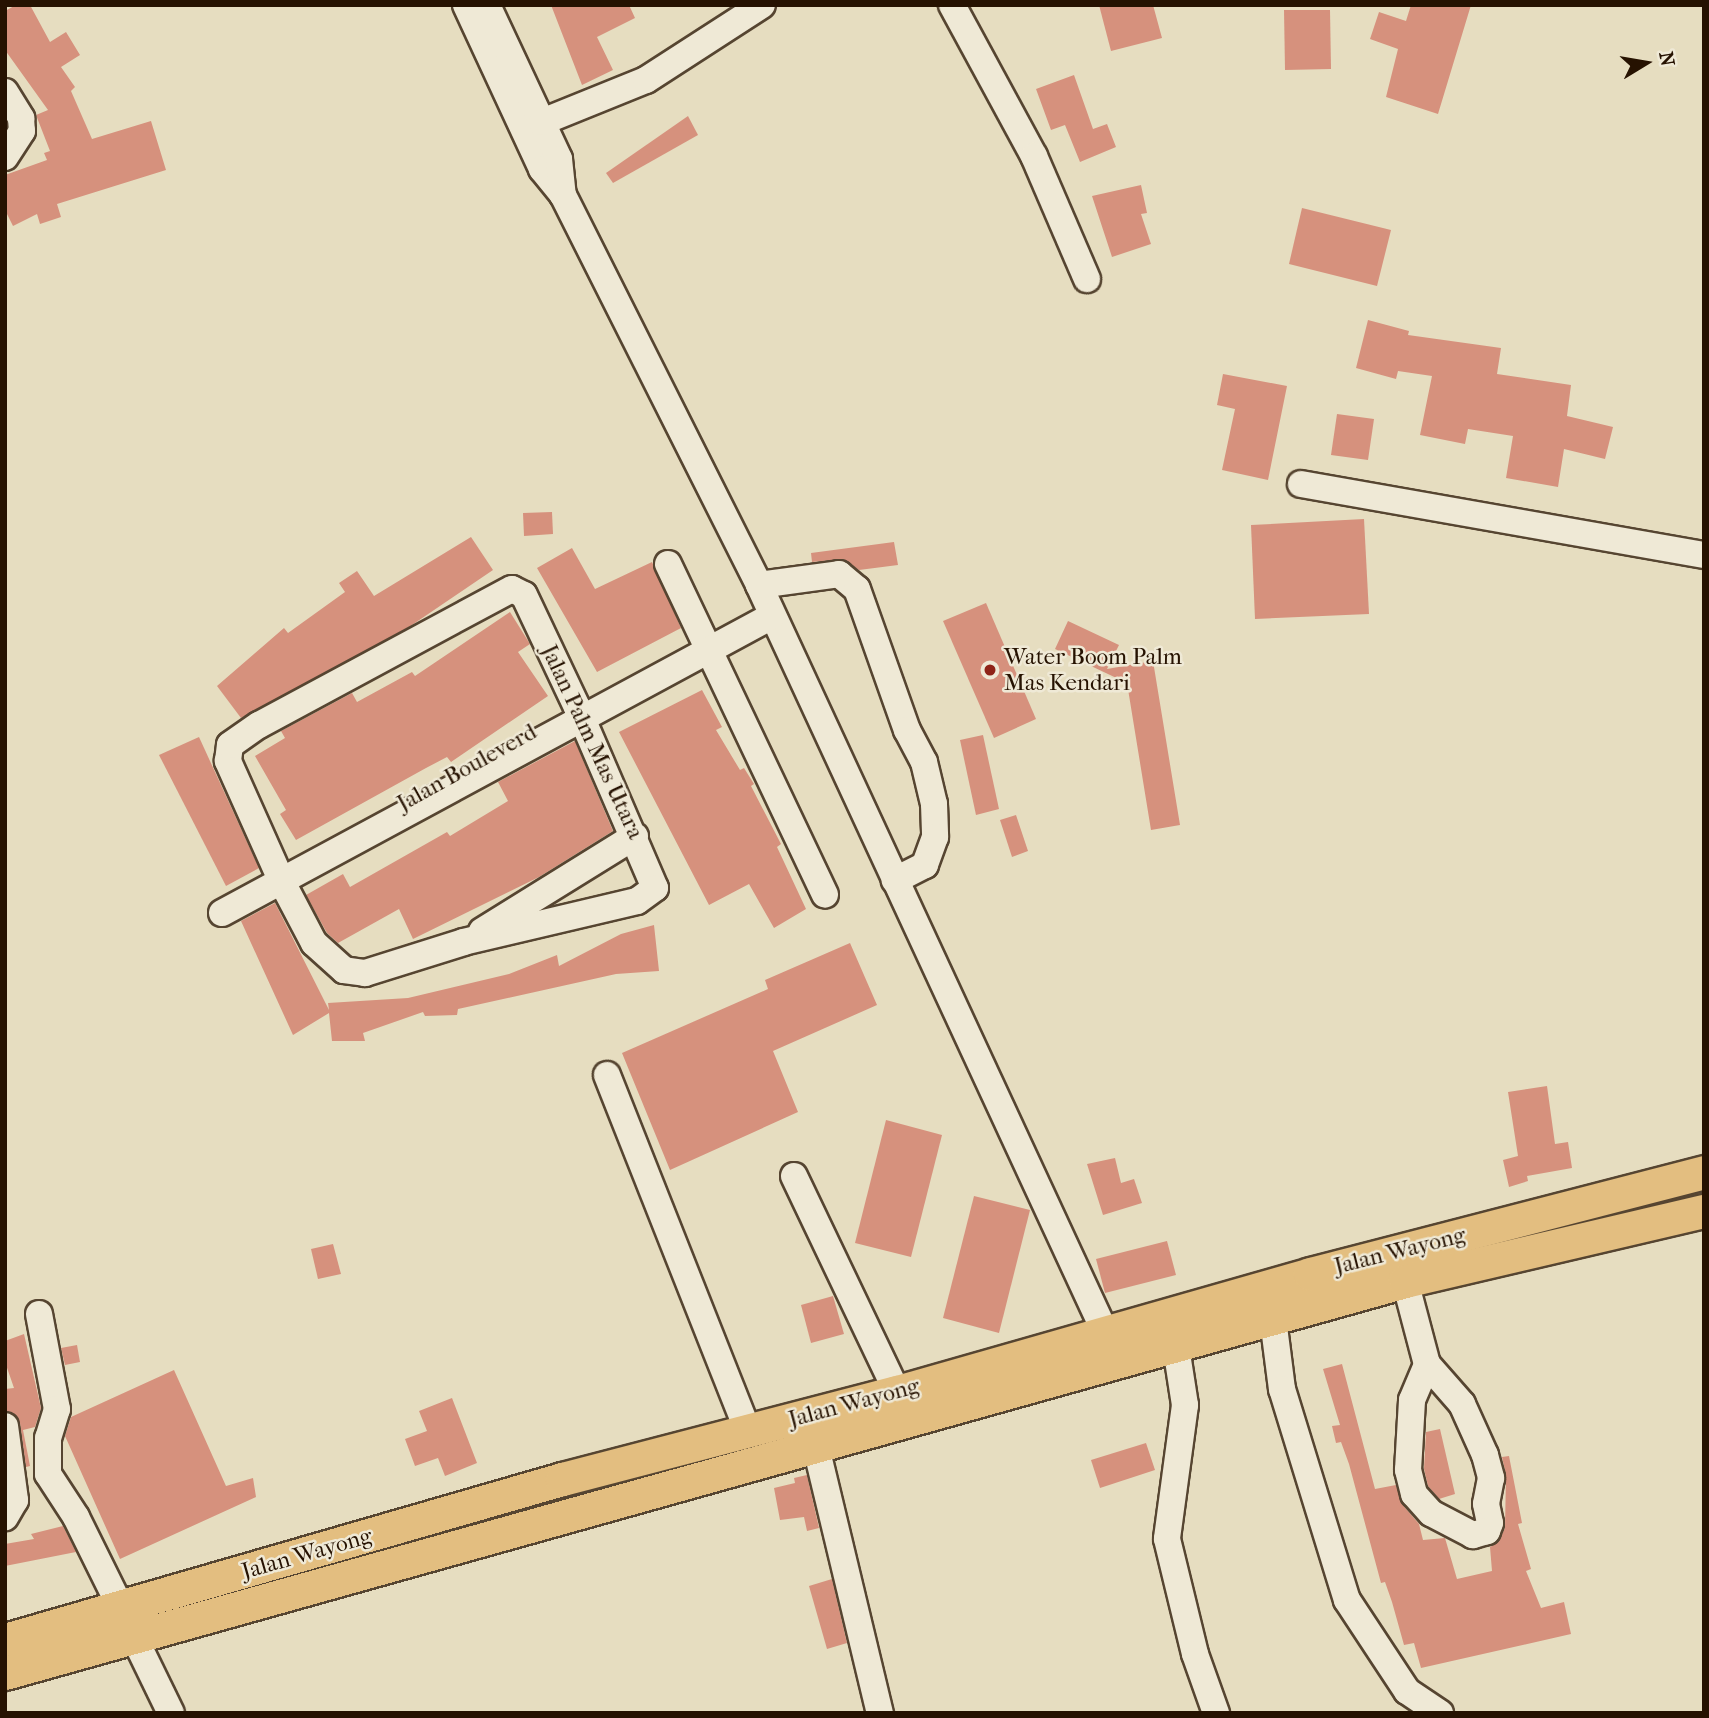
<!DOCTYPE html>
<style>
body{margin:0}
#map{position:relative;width:1709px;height:1718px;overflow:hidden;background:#e6ddc0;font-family:"IM FELL French Canon",serif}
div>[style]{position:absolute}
.building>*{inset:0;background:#d6917d}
.roads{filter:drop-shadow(2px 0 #564531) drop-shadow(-2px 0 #564531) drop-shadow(0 2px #564531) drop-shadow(0 -2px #564531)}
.minor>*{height:26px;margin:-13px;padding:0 13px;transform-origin:13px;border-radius:13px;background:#efe9d6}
.major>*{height:33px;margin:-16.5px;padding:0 16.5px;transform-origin:16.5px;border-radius:16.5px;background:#e3be80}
.dots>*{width:19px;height:19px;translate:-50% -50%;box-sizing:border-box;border:4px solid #efe9d6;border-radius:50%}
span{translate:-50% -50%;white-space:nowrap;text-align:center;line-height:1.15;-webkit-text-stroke:5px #efe9d6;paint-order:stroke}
.poi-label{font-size:23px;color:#261201}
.left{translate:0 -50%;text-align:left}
.street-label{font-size:23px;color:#261201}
.frame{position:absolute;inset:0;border:7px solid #261201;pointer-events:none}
.north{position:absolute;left:1611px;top:28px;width:70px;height:70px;-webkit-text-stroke:5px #efe9d6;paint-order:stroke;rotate:79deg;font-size:19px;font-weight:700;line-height:28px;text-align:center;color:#261201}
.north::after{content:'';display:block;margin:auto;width:24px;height:32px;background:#261201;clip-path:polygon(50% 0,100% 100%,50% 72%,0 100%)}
</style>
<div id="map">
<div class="building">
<i style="clip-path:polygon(16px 5px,30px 5px,50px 42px,66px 32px,80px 55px,61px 67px,75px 87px,71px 91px,92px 139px,151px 121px,166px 170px,57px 204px,61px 217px,40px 224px,37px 214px,13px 226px,5px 210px,5px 175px,47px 160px,44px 153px,50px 151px,36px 115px,48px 110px,5px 50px,5px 11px)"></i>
<i style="clip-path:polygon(551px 5px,629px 5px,635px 18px,597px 37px,613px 70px,582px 85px)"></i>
<i style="clip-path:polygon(1099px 5px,1153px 5px,1162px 38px,1111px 51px)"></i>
<i style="clip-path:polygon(1411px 5px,1471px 5px,1438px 114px,1386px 97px,1398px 49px,1370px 39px,1379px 12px,1406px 21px)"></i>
<i style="clip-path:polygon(1284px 10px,1330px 10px,1331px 69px,1285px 70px)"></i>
<i style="clip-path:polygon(1074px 75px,1093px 129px,1107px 124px,1116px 147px,1080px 162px,1065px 125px,1051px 130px,1036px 89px)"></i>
<i style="clip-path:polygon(688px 116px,698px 135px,613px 183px,606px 173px)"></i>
<i style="clip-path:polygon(1141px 185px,1147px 213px,1141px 214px,1151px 244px,1112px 257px,1092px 196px)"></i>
<i style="clip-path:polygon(1302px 208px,1391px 230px,1377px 286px,1289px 264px)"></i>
<i style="clip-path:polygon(1368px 320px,1409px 331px,1408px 335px,1501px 348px,1497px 374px,1571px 385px,1567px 416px,1613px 427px,1605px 459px,1564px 449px,1558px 487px,1506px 478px,1513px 436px,1468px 429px,1465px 444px,1420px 435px,1432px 376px,1398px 371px,1396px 379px,1356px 368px)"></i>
<i style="clip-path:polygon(1223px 374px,1287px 386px,1268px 480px,1222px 470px,1235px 409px,1217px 405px)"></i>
<i style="clip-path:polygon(1337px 414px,1374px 419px,1368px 460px,1331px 455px)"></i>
<i style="clip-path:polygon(552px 512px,553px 534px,524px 536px,523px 513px)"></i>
<i style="clip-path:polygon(1364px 519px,1369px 614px,1255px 619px,1251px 525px)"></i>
<i style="clip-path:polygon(471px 537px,493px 570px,409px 627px,241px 718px,217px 686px,284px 628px,288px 633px,345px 592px,339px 583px,357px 571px,374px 596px)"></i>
<i style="clip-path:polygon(894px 542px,898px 565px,859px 570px,843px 559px,812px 562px,811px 553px)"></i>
<i style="clip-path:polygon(572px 548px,595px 589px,652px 562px,681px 628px,597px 672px,537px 568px)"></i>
<i style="clip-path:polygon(986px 603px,1036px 719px,994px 738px,943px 621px)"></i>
<i style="clip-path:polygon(510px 612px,530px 644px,518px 652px,548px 696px,451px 762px,447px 757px,426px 768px,296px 840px,280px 814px,286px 810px,255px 756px,285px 738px,281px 731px,352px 693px,357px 702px,412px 672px,415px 676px)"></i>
<i style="clip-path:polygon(1068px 621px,1119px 645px,1107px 669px,1153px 661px,1180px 825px,1151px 830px,1127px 683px,1055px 649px)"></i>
<i style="clip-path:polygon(702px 690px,722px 727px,716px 730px,740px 770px,744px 768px,754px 784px,751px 786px,781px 844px,777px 847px,806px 909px,774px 928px,749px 884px,709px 905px,619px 732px)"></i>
<i style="clip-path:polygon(983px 735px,999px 809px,976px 815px,960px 740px)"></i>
<i style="clip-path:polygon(199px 737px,259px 868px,226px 886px,159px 755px)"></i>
<i style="clip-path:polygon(575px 741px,613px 831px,539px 877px,413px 939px,399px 909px,338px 943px,327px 933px,306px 895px,343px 874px,350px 887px,447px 832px,450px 836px,508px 801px,498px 782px)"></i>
<i style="clip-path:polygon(1016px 815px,1028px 851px,1012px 857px,1000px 820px)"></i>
<i style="clip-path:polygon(275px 903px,329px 1010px,328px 1003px,408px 998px,509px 974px,557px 955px,559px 966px,621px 934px,654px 925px,659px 971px,616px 974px,458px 1009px,457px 1015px,425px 1016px,423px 1012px,363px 1033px,365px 1041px,332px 1041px,329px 1013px,293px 1035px,241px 921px)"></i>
<i style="clip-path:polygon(850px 943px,877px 1005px,773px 1051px,798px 1112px,670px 1170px,622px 1053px,768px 989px,765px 980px)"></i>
<i style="clip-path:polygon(1547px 1086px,1555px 1144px,1568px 1142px,1572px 1168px,1527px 1176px,1528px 1181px,1509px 1187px,1503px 1160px,1518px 1156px,1508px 1092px)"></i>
<i style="clip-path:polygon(886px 1120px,942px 1135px,911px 1257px,855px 1243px)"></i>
<i style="clip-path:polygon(1115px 1158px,1121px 1183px,1134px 1179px,1142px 1203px,1103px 1215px,1087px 1164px)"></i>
<i style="clip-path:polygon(974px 1196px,1030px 1210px,999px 1333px,943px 1318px)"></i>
<i style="clip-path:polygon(1167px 1241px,1176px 1275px,1105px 1293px,1096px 1259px)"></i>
<i style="clip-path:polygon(333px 1244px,341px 1274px,318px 1279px,311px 1249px)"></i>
<i style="clip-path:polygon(833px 1296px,844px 1334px,811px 1343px,801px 1305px)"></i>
<i style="clip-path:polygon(24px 1334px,41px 1408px,35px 1427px,23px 1430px,30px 1466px,26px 1467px,20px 1423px,5px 1411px,5px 1389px,14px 1388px,5px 1362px,5px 1341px)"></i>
<i style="clip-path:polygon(77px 1345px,80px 1362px,65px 1365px,61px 1348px)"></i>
<i style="clip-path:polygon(1342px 1364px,1375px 1489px,1396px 1485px,1402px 1504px,1419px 1524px,1423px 1540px,1445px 1538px,1457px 1579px,1492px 1571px,1490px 1547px,1498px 1542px,1505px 1528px,1506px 1475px,1502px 1457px,1509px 1456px,1522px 1523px,1518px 1524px,1531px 1569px,1526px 1571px,1541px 1608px,1564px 1602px,1571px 1634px,1421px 1668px,1414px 1643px,1404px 1645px,1392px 1602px,1385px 1582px,1381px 1583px,1349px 1464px,1341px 1442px,1336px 1443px,1332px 1426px,1340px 1425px,1323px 1369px)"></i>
<i style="clip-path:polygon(174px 1370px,226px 1486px,253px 1478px,256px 1497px,120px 1559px,65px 1436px,71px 1417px)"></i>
<i style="clip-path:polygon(452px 1398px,477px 1463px,445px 1476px,438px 1458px,415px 1466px,405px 1439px,427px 1431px,419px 1411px)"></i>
<i style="clip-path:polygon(1440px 1429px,1455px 1494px,1439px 1499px,1428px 1486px,1424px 1469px,1426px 1432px)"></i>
<i style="clip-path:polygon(1146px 1443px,1155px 1470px,1100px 1488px,1091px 1460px)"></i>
<i style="clip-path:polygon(807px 1475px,819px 1528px,807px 1531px,804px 1517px,780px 1520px,774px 1488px,795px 1483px,794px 1478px)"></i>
<i style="clip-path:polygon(63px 1526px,76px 1552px,5px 1566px,5px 1544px,34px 1539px,31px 1534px)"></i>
<i style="clip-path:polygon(832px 1579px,847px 1643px,827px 1649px,809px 1586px)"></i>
</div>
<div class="roads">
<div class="minor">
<i style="left:466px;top:5px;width:181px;rotate:65.1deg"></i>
<i style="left:542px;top:169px;width:33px;rotate:51deg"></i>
<i style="left:563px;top:195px;width:436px;rotate:63.3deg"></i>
<i style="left:759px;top:585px;width:823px;rotate:65.15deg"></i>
<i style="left:487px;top:5px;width:170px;rotate:64.9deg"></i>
<i style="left:559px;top:159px;width:36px;rotate:84deg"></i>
<i style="left:952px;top:5px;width:172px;rotate:61.5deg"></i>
<i style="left:1034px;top:156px;width:134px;rotate:66.7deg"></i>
<i style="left:5px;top:92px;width:31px;rotate:58deg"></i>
<i style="left:21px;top:118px;width:13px;rotate:86deg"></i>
<i style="left:22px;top:131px;width:31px;rotate:123deg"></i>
<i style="left:542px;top:122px;width:112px;rotate:-22deg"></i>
<i style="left:646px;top:80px;width:138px;rotate:-32.9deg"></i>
<i style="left:1301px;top:484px;width:409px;rotate:10deg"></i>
<i style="left:668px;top:564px;width:366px;rotate:64.6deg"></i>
<i style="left:759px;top:585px;width:81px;rotate:-7.8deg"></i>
<i style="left:839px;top:574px;width:23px;rotate:40deg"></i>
<i style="left:857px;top:589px;width:150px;rotate:70.5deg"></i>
<i style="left:907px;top:730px;width:36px;rotate:62deg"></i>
<i style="left:924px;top:762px;width:43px;rotate:76.6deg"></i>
<i style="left:934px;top:804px;width:33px;rotate:88deg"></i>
<i style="left:935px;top:837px;width:30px;rotate:110deg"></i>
<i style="left:925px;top:865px;width:34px;rotate:153deg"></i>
<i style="left:512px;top:589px;width:13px;rotate:27deg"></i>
<i style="left:524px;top:595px;width:124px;rotate:64.7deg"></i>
<i style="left:577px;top:707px;width:197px;rotate:66.7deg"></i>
<i style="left:655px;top:888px;width:22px;rotate:144deg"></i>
<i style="left:637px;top:901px;width:178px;rotate:166.7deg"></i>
<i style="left:464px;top:942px;width:104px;rotate:162.6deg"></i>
<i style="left:365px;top:973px;width:21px;rotate:-172deg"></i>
<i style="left:344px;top:970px;width:40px;rotate:-138deg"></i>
<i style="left:314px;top:943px;width:69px;rotate:-117.7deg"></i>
<i style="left:282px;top:882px;width:133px;rotate:-114.1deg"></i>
<i style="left:228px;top:761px;width:16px;rotate:-83deg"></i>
<i style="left:230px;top:745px;width:35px;rotate:-35deg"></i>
<i style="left:259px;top:725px;width:287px;rotate:-28.3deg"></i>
<i style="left:222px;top:913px;width:625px;rotate:-28.37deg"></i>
<i style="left:482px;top:931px;width:180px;rotate:-31.8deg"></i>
<i style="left:607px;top:1075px;width:383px;rotate:68.4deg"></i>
<i style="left:794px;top:1176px;width:239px;rotate:64.5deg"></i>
<i style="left:1405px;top:1281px;width:86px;rotate:75.2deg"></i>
<i style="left:1427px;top:1364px;width:53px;rotate:48.8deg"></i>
<i style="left:1462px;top:1404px;width:56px;rotate:65.7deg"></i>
<i style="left:1485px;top:1455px;width:24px;rotate:75deg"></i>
<i style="left:1491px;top:1478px;width:26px;rotate:101deg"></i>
<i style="left:1486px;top:1504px;width:19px;rotate:78deg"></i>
<i style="left:1490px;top:1523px;width:9px;rotate:111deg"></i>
<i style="left:1487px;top:1531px;width:15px;rotate:164deg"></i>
<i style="left:1473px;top:1535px;width:47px;rotate:-152.4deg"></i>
<i style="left:1431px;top:1513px;width:25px;rotate:-132deg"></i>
<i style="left:1414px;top:1494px;width:25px;rotate:-104deg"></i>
<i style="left:1408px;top:1470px;width:70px;rotate:-86.7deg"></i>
<i style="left:1412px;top:1400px;width:39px;rotate:-67deg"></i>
<i style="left:39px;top:1314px;width:97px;rotate:79.3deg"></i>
<i style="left:57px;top:1409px;width:30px;rotate:107deg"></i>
<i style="left:48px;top:1438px;width:36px;rotate:90deg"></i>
<i style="left:48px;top:1474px;width:51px;rotate:56.9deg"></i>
<i style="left:76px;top:1517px;width:99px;rotate:63.7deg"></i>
<i style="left:1273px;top:1319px;width:71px;rotate:82.7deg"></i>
<i style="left:1282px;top:1389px;width:221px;rotate:72.9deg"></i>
<i style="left:1347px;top:1600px;width:109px;rotate:56.6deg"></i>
<i style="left:1407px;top:1691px;width:40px;rotate:34deg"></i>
<i style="left:1176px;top:1347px;width:59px;rotate:81.2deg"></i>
<i style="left:1185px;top:1405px;width:135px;rotate:97.7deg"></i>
<i style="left:1167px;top:1539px;width:118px;rotate:76.3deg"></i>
<i style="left:1195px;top:1654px;width:63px;rotate:70.4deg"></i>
<i style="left:5px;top:1426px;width:75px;rotate:82.3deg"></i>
<i style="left:15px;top:1500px;width:20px;rotate:120deg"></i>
<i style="left:816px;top:1447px;width:274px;rotate:76.5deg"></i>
<i style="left:135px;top:1639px;width:82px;rotate:64.1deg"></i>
</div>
<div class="major">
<i style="left:5px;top:1640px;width:580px;rotate:-16.12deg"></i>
<i style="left:562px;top:1479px;width:346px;rotate:-14.6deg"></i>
<i style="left:897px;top:1392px;width:430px;rotate:-15.9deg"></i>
<i style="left:1310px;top:1274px;width:407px;rotate:-14.5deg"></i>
<i style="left:5px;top:1673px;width:1454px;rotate:-15.64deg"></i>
<i style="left:1405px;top:1281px;width:307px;rotate:-13.2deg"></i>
</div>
</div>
<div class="dots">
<i style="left:990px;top:670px;background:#8f2418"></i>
</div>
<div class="poi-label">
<span class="left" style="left:1004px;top:670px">Water Boom Palm<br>Mas Kendari</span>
</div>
<div class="street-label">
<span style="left:592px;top:742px;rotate:65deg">Jalan Palm Mas Utara</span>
<span style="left:467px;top:768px;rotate:-29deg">Jalan Bouleverd</span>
<span style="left:1400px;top:1251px;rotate:-14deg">Jalan Wayong</span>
<span style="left:854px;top:1403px;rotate:-15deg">Jalan Wayong</span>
<span style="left:307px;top:1554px;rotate:-16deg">Jalan Wayong</span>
</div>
<div class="frame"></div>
<div class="north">N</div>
</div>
